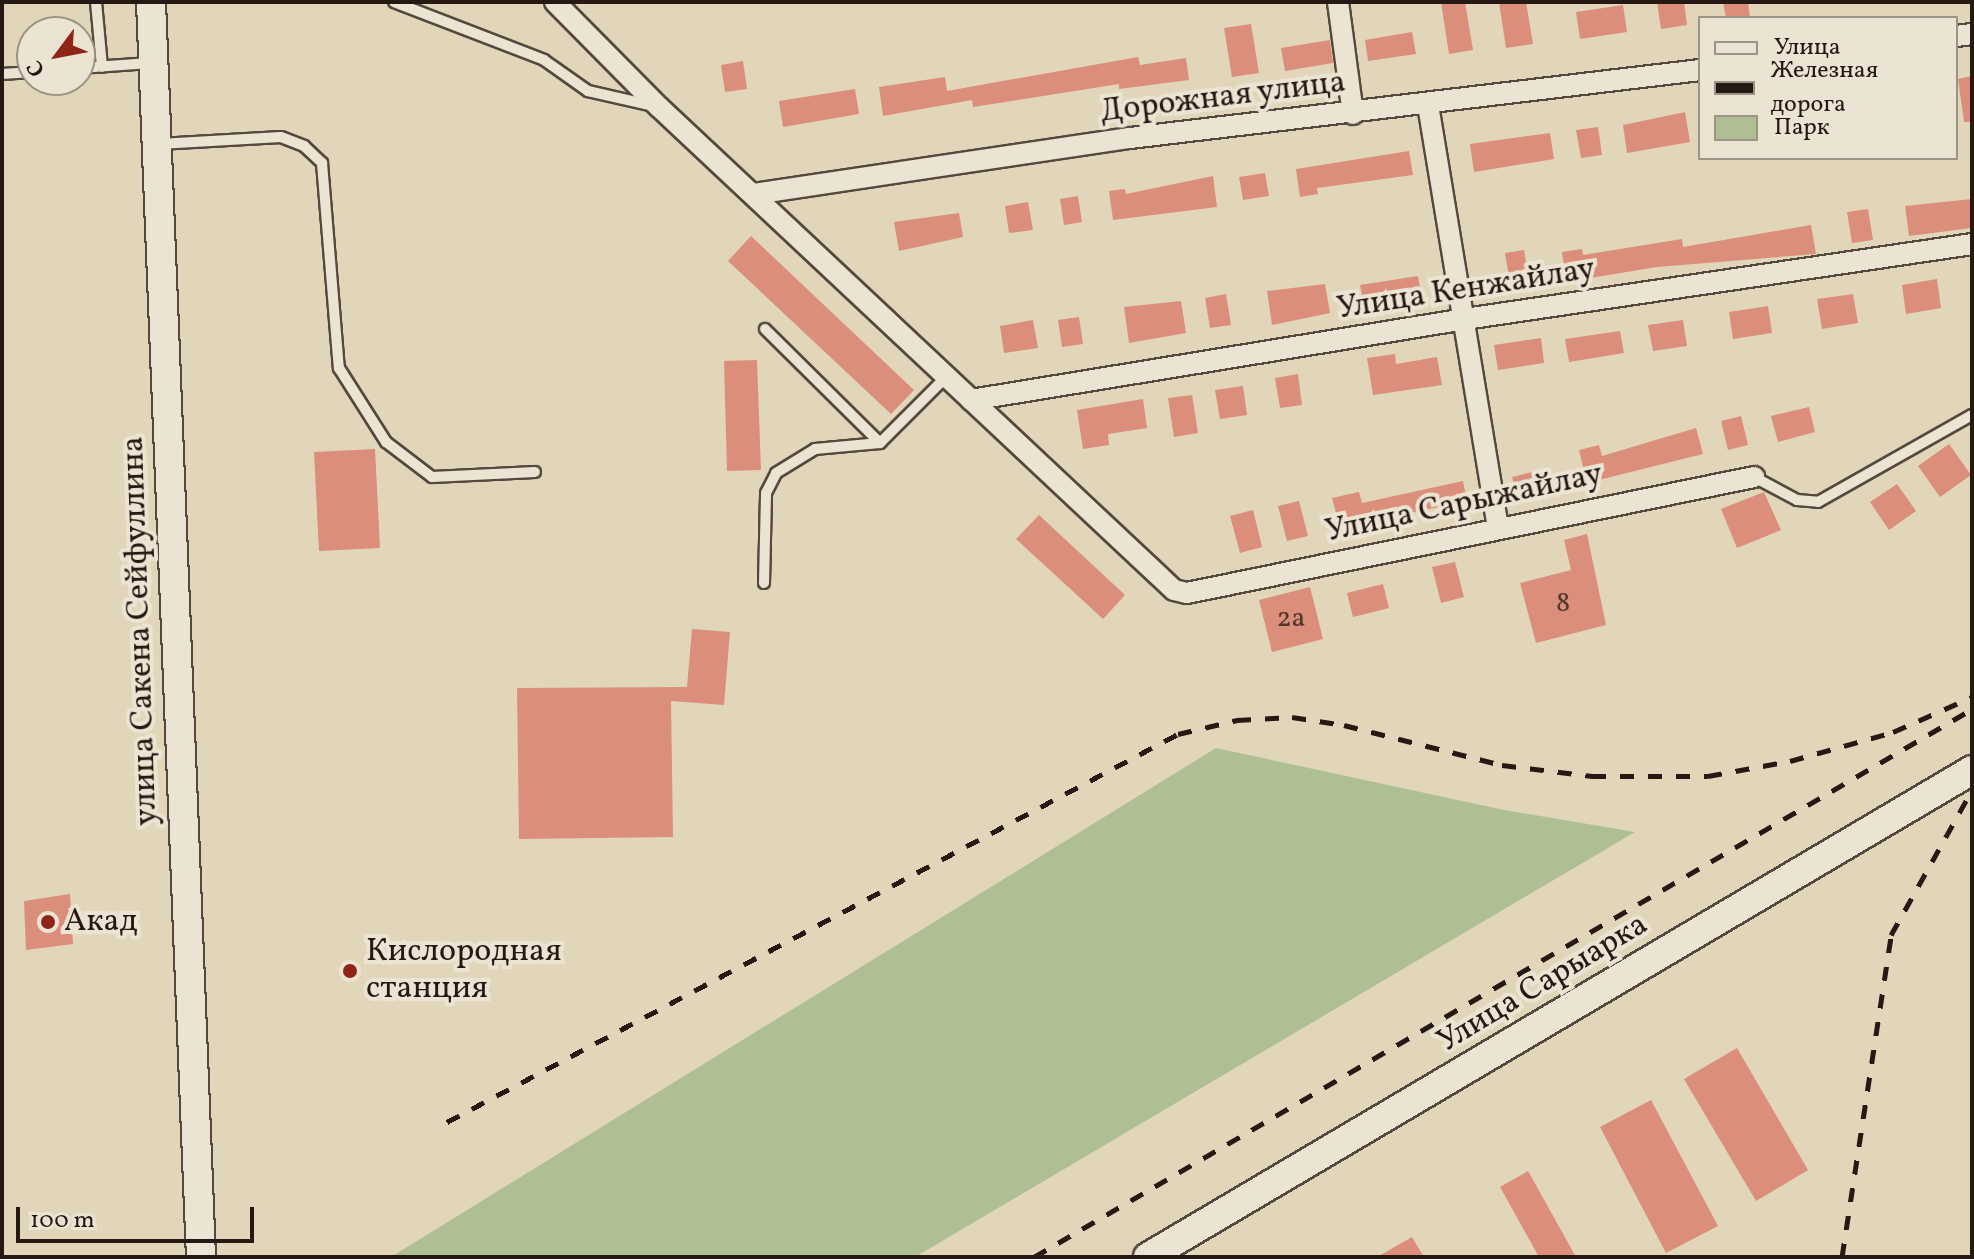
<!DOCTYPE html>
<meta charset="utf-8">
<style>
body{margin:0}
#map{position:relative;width:1974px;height:1259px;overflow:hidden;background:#e2d6ba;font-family:Vollkorn,serif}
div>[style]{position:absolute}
.green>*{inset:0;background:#aebf94}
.building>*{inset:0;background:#db8e79}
.roads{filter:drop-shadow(2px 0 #55483e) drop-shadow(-2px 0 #55483e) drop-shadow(0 2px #55483e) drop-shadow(0 -2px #55483e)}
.lane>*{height:10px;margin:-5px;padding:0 5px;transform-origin:5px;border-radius:5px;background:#ece4d2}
.street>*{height:20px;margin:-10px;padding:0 10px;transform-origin:10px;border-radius:10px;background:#ece4d2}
.secondary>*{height:28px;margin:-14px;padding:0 14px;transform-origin:14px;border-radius:14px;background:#ece4d2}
.rail>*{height:5px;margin-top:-2.5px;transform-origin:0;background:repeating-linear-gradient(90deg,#261914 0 14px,transparent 0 28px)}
.dots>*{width:22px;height:22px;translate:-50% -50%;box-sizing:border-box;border:4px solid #ece4d2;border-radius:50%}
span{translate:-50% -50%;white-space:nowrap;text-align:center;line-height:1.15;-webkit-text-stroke:8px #ece4d2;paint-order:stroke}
.number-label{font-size:28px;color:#53362d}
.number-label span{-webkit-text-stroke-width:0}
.street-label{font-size:32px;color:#261914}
.poi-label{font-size:32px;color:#261914}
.left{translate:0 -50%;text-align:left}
.frame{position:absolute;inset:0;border:4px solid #261914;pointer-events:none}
.legend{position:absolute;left:1698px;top:16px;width:260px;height:144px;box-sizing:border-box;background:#ece4d2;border:2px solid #9d9386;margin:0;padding:10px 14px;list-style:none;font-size:24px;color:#261914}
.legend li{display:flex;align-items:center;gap:16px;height:40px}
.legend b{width:40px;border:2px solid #9d9386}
.north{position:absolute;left:16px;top:16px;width:80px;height:80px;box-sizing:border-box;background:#ece4d2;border:2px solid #9d9386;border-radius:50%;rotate:238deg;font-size:22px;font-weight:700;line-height:32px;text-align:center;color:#261914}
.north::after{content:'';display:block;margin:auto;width:28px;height:36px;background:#8f2418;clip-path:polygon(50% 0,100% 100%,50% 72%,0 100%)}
.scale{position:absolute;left:16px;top:1207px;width:238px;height:36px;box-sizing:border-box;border:4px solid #261914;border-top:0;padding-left:10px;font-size:24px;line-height:28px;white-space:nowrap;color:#261914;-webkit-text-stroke:6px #ece4d2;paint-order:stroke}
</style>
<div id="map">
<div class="green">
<i style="clip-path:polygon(1216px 748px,1504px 810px,1635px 832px,915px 1257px,391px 1257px)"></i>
</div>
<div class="building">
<i style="clip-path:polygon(1441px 2px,1465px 2px,1473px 50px,1449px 54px)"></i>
<i style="clip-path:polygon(1499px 2px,1526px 2px,1533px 44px,1506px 48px)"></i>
<i style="clip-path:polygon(1657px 2px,1684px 2px,1687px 25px,1661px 29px)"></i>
<i style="clip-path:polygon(1723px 2px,1748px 2px,1750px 18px,1726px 18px)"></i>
<i style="clip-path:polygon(1623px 5px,1627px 32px,1580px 39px,1576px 12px)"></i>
<i style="clip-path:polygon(1251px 24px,1259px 73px,1232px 77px,1224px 28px)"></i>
<i style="clip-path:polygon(1412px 32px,1416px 54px,1368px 61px,1365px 40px)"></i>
<i style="clip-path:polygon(1330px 40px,1333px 63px,1285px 71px,1281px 48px)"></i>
<i style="clip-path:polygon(1138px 57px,1140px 65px,1186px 58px,1189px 80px,1119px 89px,1119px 84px,973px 107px,972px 100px,883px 116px,879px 87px,945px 77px,947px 91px)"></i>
<i style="clip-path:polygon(743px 61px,747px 89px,725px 92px,721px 65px)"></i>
<i style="clip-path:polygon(1972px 76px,1972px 122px,1964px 122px,1958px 79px)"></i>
<i style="clip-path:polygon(855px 89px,859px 114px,783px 127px,779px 101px)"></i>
<i style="clip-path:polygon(1685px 112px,1690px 142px,1627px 153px,1623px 125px)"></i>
<i style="clip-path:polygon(1598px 127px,1602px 155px,1581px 158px,1576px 130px)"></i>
<i style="clip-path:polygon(1550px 133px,1554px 159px,1474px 172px,1470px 144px)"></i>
<i style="clip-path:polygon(1409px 151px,1413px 175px,1317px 188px,1318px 194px,1300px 197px,1296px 169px)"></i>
<i style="clip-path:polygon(1265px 173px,1269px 196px,1243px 200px,1239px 177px)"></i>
<i style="clip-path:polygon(1213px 176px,1217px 207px,1113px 220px,1109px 191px,1125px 189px,1126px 194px)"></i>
<i style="clip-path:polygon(1078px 196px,1082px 222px,1064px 225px,1060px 199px)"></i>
<i style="clip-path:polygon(1972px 199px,1972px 228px,1909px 236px,1905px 206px)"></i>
<i style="clip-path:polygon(1028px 202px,1033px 230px,1009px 233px,1005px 206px)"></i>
<i style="clip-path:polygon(1868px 209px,1873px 240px,1852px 243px,1847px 212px)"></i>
<i style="clip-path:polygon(959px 213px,963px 237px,899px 251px,894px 222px)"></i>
<i style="clip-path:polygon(1811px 225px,1816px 254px,1657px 267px,1566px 282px,1562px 252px,1582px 249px,1583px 255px,1682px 239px,1683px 247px)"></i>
<i style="clip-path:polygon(751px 236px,914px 390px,891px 414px,728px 261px)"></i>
<i style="clip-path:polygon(1524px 250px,1529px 286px,1511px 288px,1505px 253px)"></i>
<i style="clip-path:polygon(1418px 276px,1421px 294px,1387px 300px,1389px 308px,1365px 312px,1360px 285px)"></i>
<i style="clip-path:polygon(1937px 279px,1941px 308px,1906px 314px,1902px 285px)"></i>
<i style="clip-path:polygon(1325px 284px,1330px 313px,1272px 325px,1267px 291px)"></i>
<i style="clip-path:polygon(1226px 294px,1231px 325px,1210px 328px,1205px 298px)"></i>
<i style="clip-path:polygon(1853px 294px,1858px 323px,1822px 329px,1817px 299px)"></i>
<i style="clip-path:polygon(1181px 301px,1186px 333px,1129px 343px,1124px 307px)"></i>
<i style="clip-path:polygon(1768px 306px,1772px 333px,1733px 339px,1729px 312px)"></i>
<i style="clip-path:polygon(1079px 317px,1083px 344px,1062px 347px,1058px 320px)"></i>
<i style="clip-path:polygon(1033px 320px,1038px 348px,1004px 353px,1000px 326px)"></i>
<i style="clip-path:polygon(1683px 320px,1687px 346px,1653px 351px,1648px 325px)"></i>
<i style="clip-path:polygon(1620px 331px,1624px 353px,1569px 362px,1565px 339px)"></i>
<i style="clip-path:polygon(1541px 338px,1544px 363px,1498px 370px,1494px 345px)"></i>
<i style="clip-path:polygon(1395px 354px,1396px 364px,1437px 357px,1442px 385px,1373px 395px,1367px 358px)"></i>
<i style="clip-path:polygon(757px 360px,761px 470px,727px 471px,724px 361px)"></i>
<i style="clip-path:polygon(1298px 374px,1302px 405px,1280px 408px,1275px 378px)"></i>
<i style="clip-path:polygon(1243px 386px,1247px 415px,1220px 419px,1215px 390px)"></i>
<i style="clip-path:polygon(1192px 395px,1198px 433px,1174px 437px,1168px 398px)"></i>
<i style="clip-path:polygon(1143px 399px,1147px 428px,1108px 434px,1109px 445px,1083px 449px,1077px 410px)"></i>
<i style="clip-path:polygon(1809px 407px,1815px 432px,1778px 442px,1771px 416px)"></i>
<i style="clip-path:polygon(1741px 416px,1748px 445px,1728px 450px,1721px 421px)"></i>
<i style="clip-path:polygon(1696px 428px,1703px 454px,1587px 483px,1579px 450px,1599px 445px,1602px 456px)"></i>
<i style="clip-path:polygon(1949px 444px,1971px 475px,1940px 497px,1918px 466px)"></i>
<i style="clip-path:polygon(375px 449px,380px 548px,319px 551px,314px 452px)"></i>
<i style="clip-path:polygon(1536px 471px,1542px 494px,1518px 500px,1512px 477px)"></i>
<i style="clip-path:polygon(1463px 481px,1467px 501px,1340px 528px,1332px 498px,1359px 492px,1362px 503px)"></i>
<i style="clip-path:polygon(1897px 484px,1916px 511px,1889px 530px,1870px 502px)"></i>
<i style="clip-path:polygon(1764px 492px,1781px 530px,1737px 548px,1721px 509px)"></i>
<i style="clip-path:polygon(1299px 501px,1308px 536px,1287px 541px,1278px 506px)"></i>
<i style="clip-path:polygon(1253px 510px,1262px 547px,1240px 553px,1230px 516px)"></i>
<i style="clip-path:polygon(1039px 515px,1125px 595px,1103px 619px,1016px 539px)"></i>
<i style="clip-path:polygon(1587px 534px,1606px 625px,1536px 643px,1520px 583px,1571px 570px,1564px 540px)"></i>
<i style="clip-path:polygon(1455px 562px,1464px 597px,1441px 603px,1432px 567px)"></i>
<i style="clip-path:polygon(1383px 584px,1389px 608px,1353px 617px,1347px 593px)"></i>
<i style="clip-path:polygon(1310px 587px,1323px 639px,1272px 652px,1259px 600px)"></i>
<i style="clip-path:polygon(692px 629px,730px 632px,724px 705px,671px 701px,673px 837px,519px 839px,517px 688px,687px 687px)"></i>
<i style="clip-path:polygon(70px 894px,73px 944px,26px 950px,24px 901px)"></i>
<i style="clip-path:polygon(1737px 1048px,1808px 1170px,1756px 1201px,1684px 1079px)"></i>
<i style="clip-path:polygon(1651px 1100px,1718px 1226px,1666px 1253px,1600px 1127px)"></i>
<i style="clip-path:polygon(1528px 1171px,1576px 1257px,1539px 1257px,1500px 1187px)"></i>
<i style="clip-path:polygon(1412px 1237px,1424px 1257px,1377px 1257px)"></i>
</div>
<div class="roads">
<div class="lane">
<i style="left:96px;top:2px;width:65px;rotate:84.7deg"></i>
<i style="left:394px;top:2px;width:161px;rotate:21.1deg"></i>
<i style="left:544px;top:60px;width:54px;rotate:35.2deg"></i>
<i style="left:588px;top:91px;width:68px;rotate:12.8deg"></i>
<i style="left:80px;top:68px;width:70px;rotate:-4.1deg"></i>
<i style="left:2px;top:74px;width:30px;rotate:-4deg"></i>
<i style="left:159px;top:144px;width:122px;rotate:-3.3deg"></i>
<i style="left:281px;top:137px;width:25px;rotate:21deg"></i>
<i style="left:304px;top:146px;width:25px;rotate:43deg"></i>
<i style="left:322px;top:163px;width:206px;rotate:85.3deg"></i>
<i style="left:339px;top:368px;width:88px;rotate:57.6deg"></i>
<i style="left:386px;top:442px;width:58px;rotate:37.3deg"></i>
<i style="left:432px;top:477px;width:103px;rotate:-2.8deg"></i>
<i style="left:765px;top:329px;width:162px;rotate:44.7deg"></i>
<i style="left:1754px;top:477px;width:49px;rotate:28.1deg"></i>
<i style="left:1797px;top:500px;width:21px;rotate:5deg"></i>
<i style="left:1818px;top:502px;width:177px;rotate:-29.5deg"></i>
<i style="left:764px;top:583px;width:90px;rotate:-88.7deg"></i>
<i style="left:766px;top:493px;width:22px;rotate:-63deg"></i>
<i style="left:776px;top:473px;width:46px;rotate:-31.6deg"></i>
<i style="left:815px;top:449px;width:65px;rotate:-5.3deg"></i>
<i style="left:880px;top:443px;width:93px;rotate:-45deg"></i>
</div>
<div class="street">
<i style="left:555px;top:2px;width:148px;rotate:45.3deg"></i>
<i style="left:659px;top:107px;width:706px;rotate:43.16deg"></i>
<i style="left:1174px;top:590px;width:13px;rotate:13deg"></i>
<i style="left:1187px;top:593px;width:579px;rotate:-11.56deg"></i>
<i style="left:1338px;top:2px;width:113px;rotate:82.4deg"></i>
<i style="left:1956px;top:36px;width:16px;rotate:-7deg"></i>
<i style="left:1428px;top:105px;width:427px;rotate:80.6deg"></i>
<i style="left:754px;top:194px;width:380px;rotate:-8.5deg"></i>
<i style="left:1130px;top:138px;width:574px;rotate:-6.8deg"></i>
<i style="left:971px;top:400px;width:501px;rotate:-9.31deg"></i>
<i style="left:1465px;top:319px;width:513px;rotate:-8.41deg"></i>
</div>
<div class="secondary">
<i style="left:151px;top:2px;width:1256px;rotate:87.72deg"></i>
<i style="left:1148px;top:1257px;width:957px;rotate:-30.58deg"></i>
</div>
</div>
<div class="rail">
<i style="left:447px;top:1122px;width:828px;rotate:-27.96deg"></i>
<i style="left:1178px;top:734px;width:61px;rotate:-13.3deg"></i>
<i style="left:1237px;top:720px;width:55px;rotate:-3.1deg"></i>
<i style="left:1292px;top:717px;width:53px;rotate:8.7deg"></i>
<i style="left:1344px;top:725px;width:163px;rotate:14.2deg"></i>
<i style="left:1502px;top:765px;width:91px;rotate:7deg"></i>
<i style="left:1592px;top:776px;width:116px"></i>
<i style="left:1708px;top:776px;width:83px;rotate:-10.4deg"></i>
<i style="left:1790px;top:761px;width:107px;rotate:-15.7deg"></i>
<i style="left:1893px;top:732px;width:86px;rotate:-23.9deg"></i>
<i style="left:1034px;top:1257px;width:1086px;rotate:-30.29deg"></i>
<i style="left:1842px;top:1257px;width:326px;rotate:-81.3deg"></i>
<i style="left:1891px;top:935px;width:166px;rotate:-60.8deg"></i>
</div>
<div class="dots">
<i style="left:48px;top:922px;background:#8f2418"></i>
<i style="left:350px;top:971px;background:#8f2418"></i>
</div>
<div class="number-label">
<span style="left:1563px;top:604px">8</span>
<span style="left:1291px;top:619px">2а</span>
</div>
<div class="street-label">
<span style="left:1223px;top:98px;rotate:-7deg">Дорожная улица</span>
<span style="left:1466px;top:290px;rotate:-9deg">Улица Кенжайлау</span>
<span style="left:1464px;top:504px;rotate:-12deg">Улица Сарыжайлау</span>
<span style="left:141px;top:631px;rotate:-92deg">улица Сакена Сейфуллина</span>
<span style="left:1543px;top:984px;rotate:-31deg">Улица Сарыарка</span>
</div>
<div class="poi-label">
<span class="left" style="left:64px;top:922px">Акад</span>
<span class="left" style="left:366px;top:971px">Кислородная<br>станция</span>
</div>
<div class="frame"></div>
<ul class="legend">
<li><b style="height:10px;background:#ece4d2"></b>Улица</li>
<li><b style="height:10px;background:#261914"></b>Железная дорога</li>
<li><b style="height:22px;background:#aebf94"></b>Парк</li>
</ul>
<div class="north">С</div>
<div class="scale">100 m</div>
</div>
